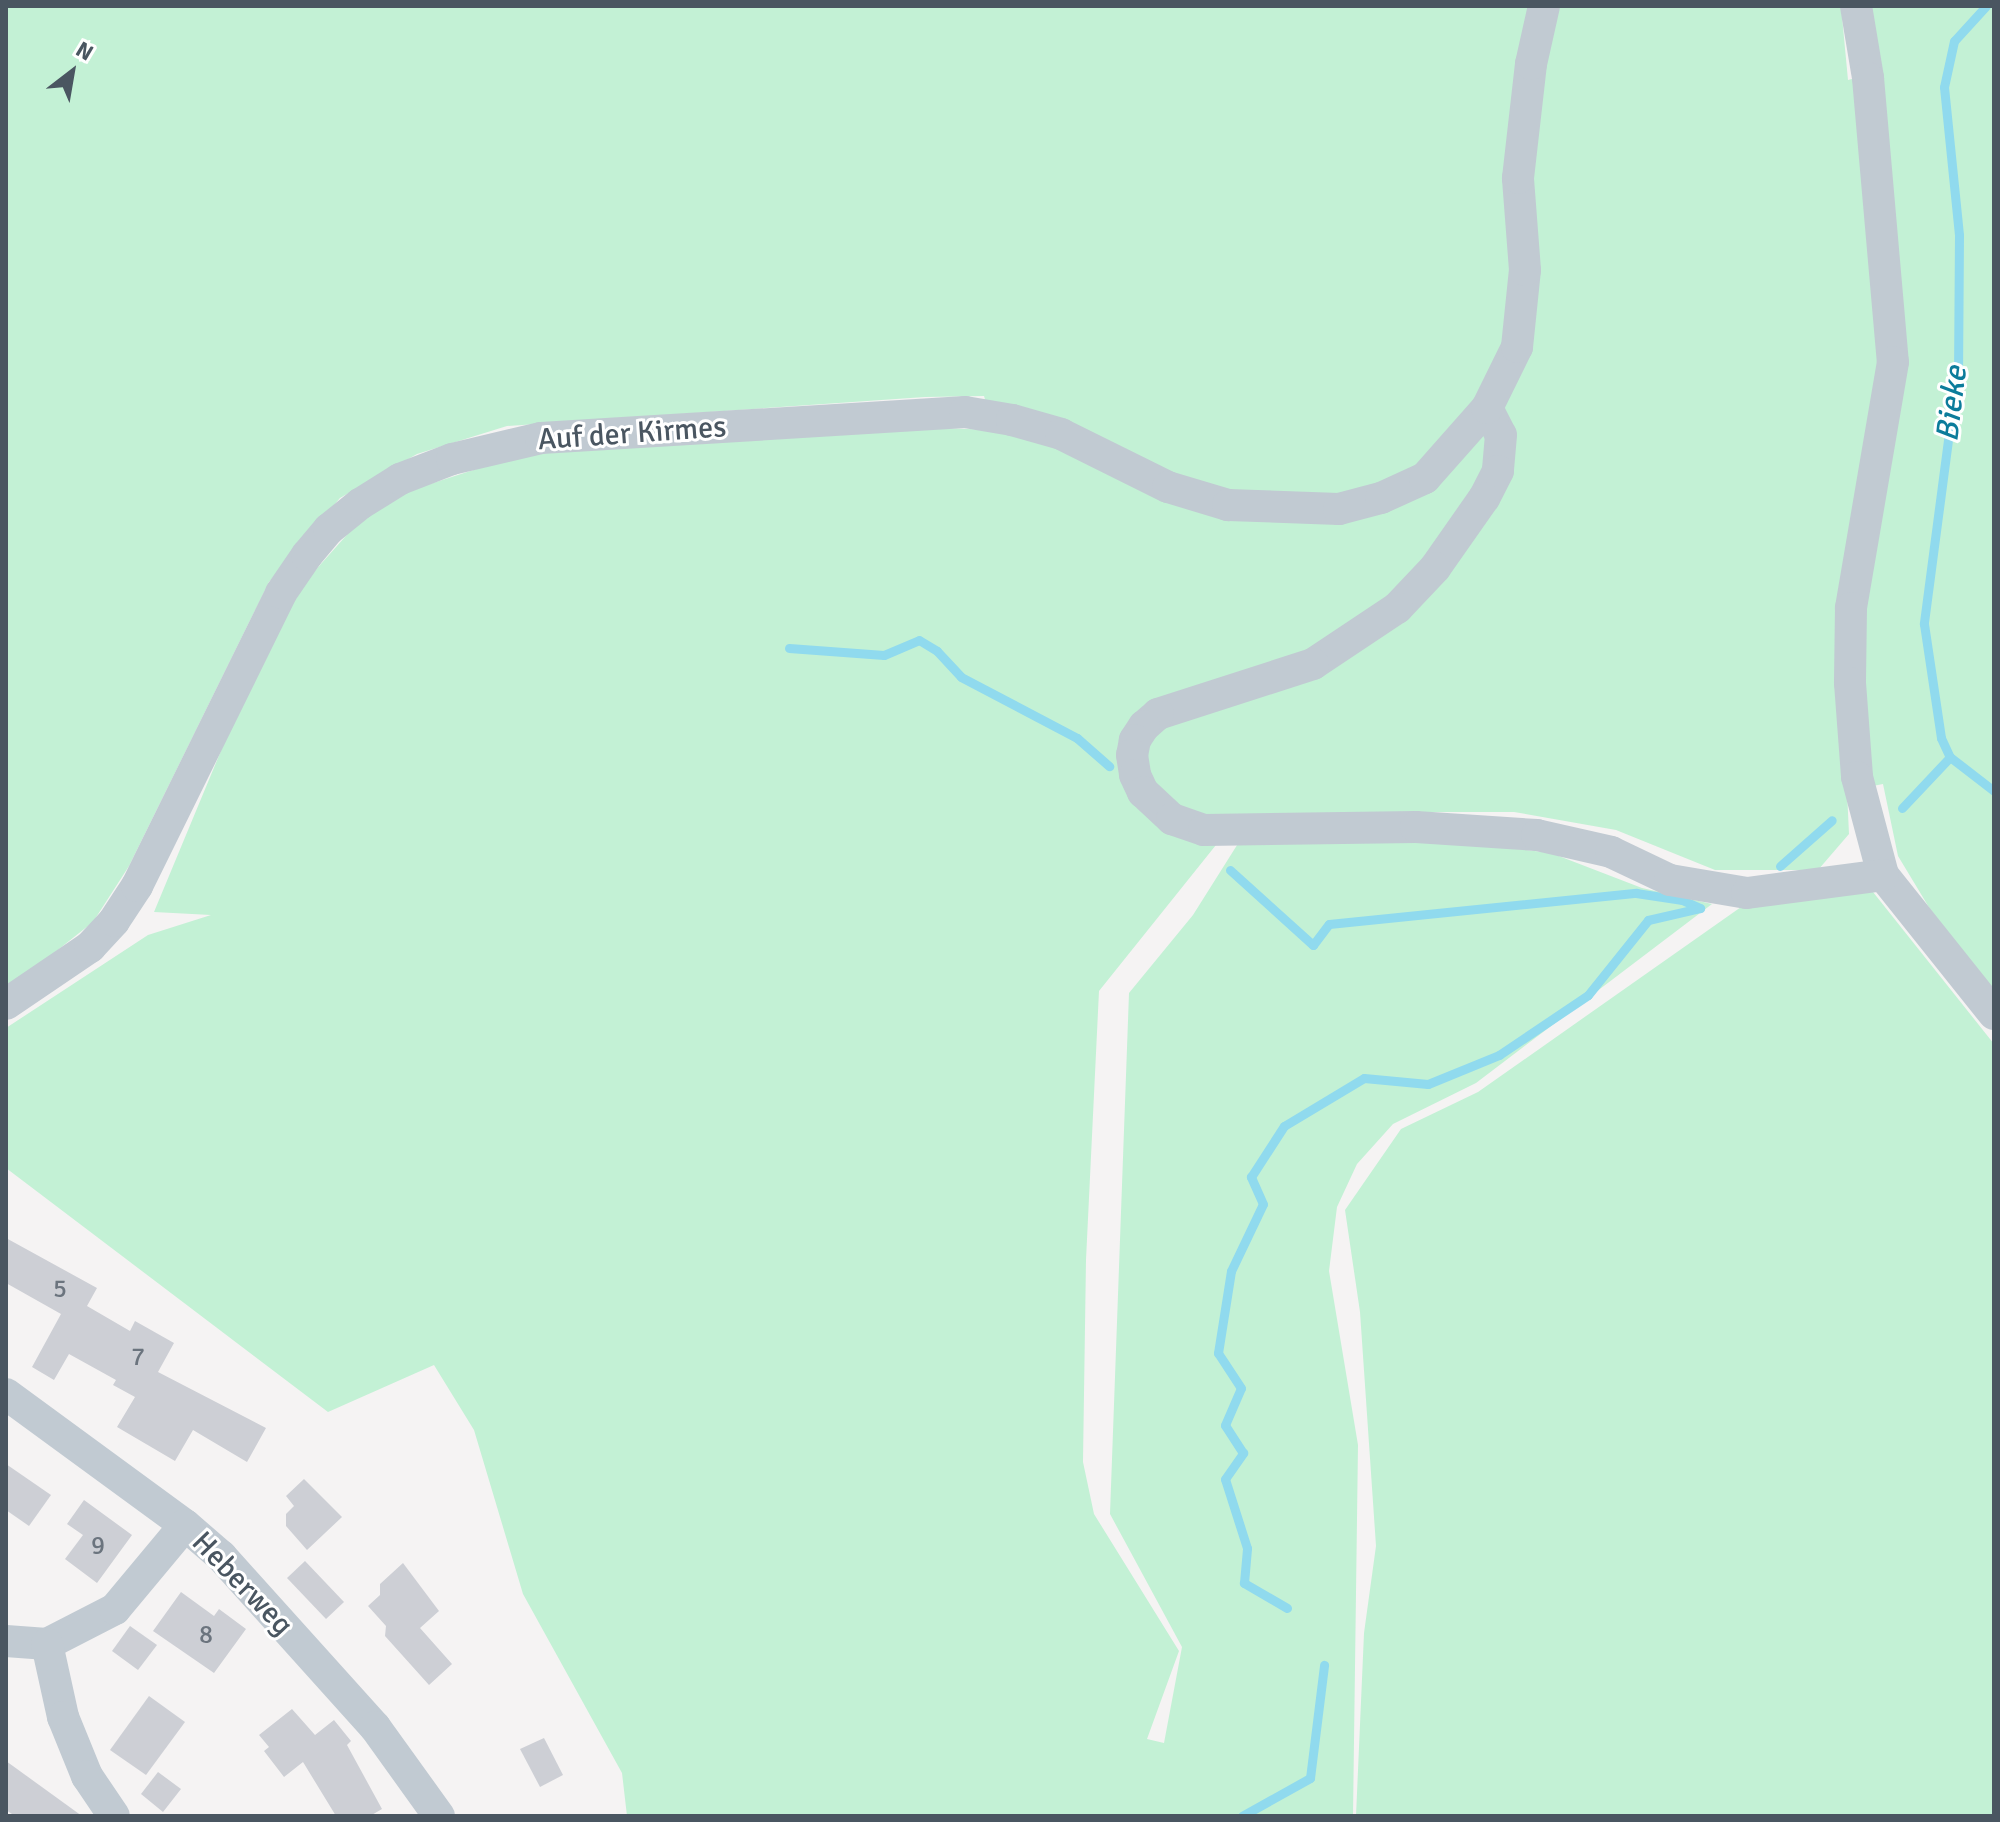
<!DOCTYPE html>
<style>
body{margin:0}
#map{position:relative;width:2000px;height:1822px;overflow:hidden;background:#f5f3f3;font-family:Signika,sans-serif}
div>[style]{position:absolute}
.green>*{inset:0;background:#c3f1d5}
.stream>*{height:9px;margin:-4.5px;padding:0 4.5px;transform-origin:4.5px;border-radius:4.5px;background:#90daee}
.building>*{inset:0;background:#cdcfd5}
.minor>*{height:32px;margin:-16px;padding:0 16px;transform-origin:16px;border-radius:16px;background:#c1cad2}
span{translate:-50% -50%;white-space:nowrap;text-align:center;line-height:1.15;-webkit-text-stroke:6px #fff;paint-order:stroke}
.number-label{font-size:26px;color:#6b747e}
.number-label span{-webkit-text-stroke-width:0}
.street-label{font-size:30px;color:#4a5661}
.water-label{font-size:32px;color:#0c7c9b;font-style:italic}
.frame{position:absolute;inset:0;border:8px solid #4a5661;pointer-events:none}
.north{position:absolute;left:32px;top:32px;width:80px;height:80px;-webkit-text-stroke:6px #fff;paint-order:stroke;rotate:31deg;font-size:22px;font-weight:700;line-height:32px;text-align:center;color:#4a5661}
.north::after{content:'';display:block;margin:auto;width:28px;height:36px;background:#4a5661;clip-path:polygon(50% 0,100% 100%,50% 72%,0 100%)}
</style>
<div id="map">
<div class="green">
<i style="clip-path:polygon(6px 6px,1841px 6px,1848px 80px,1878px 72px,1870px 6px,1994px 6px,1994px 992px,1930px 909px,1898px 856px,1883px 784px,1847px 791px,1849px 834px,1818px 870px,1715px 870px,1616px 830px,1514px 812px,1364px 812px,1232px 825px,1099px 991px,1086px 1260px,1083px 1462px,1094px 1514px,1179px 1651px,1147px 1739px,1164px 1743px,1182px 1647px,1110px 1514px,1129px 993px,1193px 915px,1239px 842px,1415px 837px,1551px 853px,1642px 888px,1712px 904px,1476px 1083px,1393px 1124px,1357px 1164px,1337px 1207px,1329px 1271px,1358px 1445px,1353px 1816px,627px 1816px,622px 1773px,523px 1594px,474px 1430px,434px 1365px,328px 1412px,6px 1168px,6px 1028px,148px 935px,211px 915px,154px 912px,245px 693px,304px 583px,377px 501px,520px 455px,914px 427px,994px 430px,984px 396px,925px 397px,507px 426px,417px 454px,340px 498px,269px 582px,129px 866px,93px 922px,6px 991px)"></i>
<i style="clip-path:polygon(1873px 892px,1994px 1044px,1994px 1816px,1356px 1816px,1364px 1633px,1376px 1546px,1360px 1312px,1345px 1210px,1401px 1129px,1478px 1092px,1751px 900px)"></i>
</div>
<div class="stream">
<i style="left:1986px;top:6px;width:47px;rotate:132.4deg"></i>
<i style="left:1954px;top:41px;width:47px;rotate:102.3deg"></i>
<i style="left:1944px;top:87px;width:149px;rotate:84.2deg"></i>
<i style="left:1959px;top:235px;width:129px;rotate:90.4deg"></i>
<i style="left:1958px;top:364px;width:262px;rotate:97.5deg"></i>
<i style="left:1924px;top:624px;width:115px;rotate:81.5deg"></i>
<i style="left:1941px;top:738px;width:21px;rotate:65deg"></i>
<i style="left:1950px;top:757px;width:56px;rotate:37.7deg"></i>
<i style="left:789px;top:648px;width:95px;rotate:4.2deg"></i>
<i style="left:884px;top:655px;width:38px;rotate:-23deg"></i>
<i style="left:919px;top:640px;width:21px;rotate:31deg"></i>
<i style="left:937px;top:651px;width:35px;rotate:47deg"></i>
<i style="left:961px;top:677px;width:131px;rotate:27.7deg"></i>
<i style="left:1077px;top:738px;width:43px;rotate:41.2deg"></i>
<i style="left:1902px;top:808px;width:70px;rotate:-46.7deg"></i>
<i style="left:1780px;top:866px;width:69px;rotate:-41.5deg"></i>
<i style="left:1230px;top:870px;width:112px;rotate:42.1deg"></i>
<i style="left:1313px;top:945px;width:26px;rotate:-53deg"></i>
<i style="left:1329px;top:924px;width:309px;rotate:-5.8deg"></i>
<i style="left:1636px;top:893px;width:47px;rotate:8.7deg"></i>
<i style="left:1682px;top:900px;width:20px;rotate:24deg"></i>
<i style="left:1287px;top:1608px;width:50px;rotate:-149.8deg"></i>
<i style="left:1244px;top:1583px;width:35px;rotate:-85deg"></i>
<i style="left:1247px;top:1548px;width:72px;rotate:-107.7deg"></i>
<i style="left:1225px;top:1479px;width:32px;rotate:-55deg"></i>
<i style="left:1243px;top:1453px;width:33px;rotate:-123deg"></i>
<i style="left:1225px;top:1425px;width:40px;rotate:-66.6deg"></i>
<i style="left:1241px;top:1388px;width:42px;rotate:-123.3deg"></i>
<i style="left:1218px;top:1353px;width:83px;rotate:-81deg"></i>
<i style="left:1231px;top:1271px;width:74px;rotate:-64.5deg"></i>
<i style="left:1263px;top:1204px;width:30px;rotate:-114deg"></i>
<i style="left:1251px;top:1177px;width:61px;rotate:-57.1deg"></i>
<i style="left:1284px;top:1126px;width:93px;rotate:-31deg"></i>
<i style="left:1364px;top:1078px;width:64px;rotate:5.4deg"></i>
<i style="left:1428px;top:1084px;width:77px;rotate:-22.2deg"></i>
<i style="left:1499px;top:1055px;width:107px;rotate:-34deg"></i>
<i style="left:1588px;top:995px;width:96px;rotate:-51.3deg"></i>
<i style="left:1648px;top:920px;width:53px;rotate:-13deg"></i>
<i style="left:1242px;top:1816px;width:78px;rotate:-29.2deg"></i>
<i style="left:1310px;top:1778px;width:114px;rotate:-82.9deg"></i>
</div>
<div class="building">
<i style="clip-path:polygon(6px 1238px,97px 1288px,87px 1306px,130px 1331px,135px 1321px,174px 1343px,158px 1372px,266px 1428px,247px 1462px,193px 1430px,175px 1461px,117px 1427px,135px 1397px,113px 1385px,116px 1380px,69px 1354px,54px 1380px,32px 1367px,61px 1314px,6px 1283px)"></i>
<i style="clip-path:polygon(6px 1464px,51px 1495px,29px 1526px,6px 1510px)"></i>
<i style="clip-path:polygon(304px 1479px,342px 1517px,307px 1550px,286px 1526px,286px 1514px,294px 1506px,286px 1496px)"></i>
<i style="clip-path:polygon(84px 1500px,132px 1535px,97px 1583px,65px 1559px,83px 1535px,67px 1524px)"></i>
<i style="clip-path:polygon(305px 1561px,344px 1602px,326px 1619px,287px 1578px)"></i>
<i style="clip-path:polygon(403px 1563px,439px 1611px,420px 1628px,452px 1664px,429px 1685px,385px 1636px,386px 1626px,368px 1606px,380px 1595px,380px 1584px)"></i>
<i style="clip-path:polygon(181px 1592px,214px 1616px,219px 1609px,246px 1629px,214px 1673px,153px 1631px)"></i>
<i style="clip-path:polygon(130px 1626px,157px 1645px,138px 1670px,112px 1651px)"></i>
<i style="clip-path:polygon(149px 1696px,185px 1722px,146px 1775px,110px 1750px)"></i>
<i style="clip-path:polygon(292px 1709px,315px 1735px,334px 1720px,351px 1741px,347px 1745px,382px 1809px,370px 1816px,336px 1816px,303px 1762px,284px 1777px,264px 1751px,269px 1747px,259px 1735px)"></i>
<i style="clip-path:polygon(544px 1738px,563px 1775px,540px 1787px,520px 1749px)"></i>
<i style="clip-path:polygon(6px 1761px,82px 1816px,15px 1816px,6px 1810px)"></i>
<i style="clip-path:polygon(158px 1772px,181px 1789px,163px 1812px,141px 1794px)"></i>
</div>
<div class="minor">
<i style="left:1856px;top:6px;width:73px;rotate:80.5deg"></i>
<i style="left:1868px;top:78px;width:285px;rotate:85deg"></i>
<i style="left:1893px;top:362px;width:250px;rotate:99.7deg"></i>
<i style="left:1851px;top:608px;width:75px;rotate:90.8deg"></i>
<i style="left:1850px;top:683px;width:94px;rotate:85.7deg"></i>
<i style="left:1857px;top:777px;width:101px;rotate:75.1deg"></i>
<i style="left:1883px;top:875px;width:178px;rotate:51.4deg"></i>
<i style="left:1487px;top:408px;width:30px;rotate:63deg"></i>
<i style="left:1501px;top:435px;width:36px;rotate:95deg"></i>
<i style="left:1498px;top:471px;width:30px;rotate:117deg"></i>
<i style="left:1484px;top:498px;width:85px;rotate:125deg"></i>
<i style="left:1435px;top:568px;width:55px;rotate:133.5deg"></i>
<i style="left:1397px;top:608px;width:101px;rotate:146.3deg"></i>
<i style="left:1313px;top:664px;width:163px;rotate:162.1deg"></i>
<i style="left:1158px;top:714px;width:18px;rotate:139deg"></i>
<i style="left:1144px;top:726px;width:17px;rotate:123deg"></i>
<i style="left:1135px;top:740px;width:15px;rotate:101deg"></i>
<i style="left:1132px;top:755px;width:20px;rotate:81deg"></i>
<i style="left:1135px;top:775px;width:19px;rotate:65deg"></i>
<i style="left:1143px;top:792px;width:40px;rotate:43deg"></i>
<i style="left:1172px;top:819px;width:34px;rotate:19deg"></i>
<i style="left:1204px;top:830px;width:212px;rotate:-0.8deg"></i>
<i style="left:1416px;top:827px;width:121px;rotate:3.8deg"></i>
<i style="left:1537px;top:835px;width:76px;rotate:12.9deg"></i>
<i style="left:1611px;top:852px;width:65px;rotate:25.4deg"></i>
<i style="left:1670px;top:880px;width:78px;rotate:9.6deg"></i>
<i style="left:1747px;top:893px;width:137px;rotate:-7.5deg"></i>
<i style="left:6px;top:1004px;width:102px;rotate:-34.2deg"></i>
<i style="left:90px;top:947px;width:35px;rotate:-47deg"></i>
<i style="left:114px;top:921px;width:42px;rotate:-56.7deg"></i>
<i style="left:137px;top:886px;width:326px;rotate:-63.8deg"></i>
<i style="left:281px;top:593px;width:46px;rotate:-55.6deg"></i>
<i style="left:307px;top:555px;width:34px;rotate:-50deg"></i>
<i style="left:329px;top:529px;width:40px;rotate:-39deg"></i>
<i style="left:360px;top:504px;width:47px;rotate:-32deg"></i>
<i style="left:400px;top:479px;width:56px;rotate:-21deg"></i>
<i style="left:452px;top:459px;width:91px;rotate:-13.3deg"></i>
<i style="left:541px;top:438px;width:425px;rotate:-3.5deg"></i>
<i style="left:965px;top:412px;width:48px;rotate:9.7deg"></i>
<i style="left:1012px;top:420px;width:51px;rotate:15.9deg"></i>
<i style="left:1061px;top:434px;width:119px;rotate:26.4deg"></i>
<i style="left:1168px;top:487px;width:63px;rotate:16.7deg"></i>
<i style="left:1228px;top:505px;width:111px;rotate:2.1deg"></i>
<i style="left:1339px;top:509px;width:43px;rotate:-14.7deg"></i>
<i style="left:1381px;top:498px;width:48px;rotate:-24.4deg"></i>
<i style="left:1425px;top:478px;width:94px;rotate:-48.5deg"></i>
<i style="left:1487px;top:408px;width:68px;rotate:-63.8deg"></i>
<i style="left:1517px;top:347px;width:77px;rotate:-84.1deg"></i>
<i style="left:1525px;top:270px;width:92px;rotate:-94.4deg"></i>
<i style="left:1518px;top:178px;width:115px;rotate:-83.5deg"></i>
<i style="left:1531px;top:64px;width:59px;rotate:-77.4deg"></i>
<i style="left:6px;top:1394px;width:222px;rotate:36.2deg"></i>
<i style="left:185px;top:1525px;width:48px;rotate:40.7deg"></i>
<i style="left:221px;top:1556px;width:230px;rotate:48deg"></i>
<i style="left:375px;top:1727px;width:110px;rotate:54.3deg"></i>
<i style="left:6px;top:1641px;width:41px;rotate:4.2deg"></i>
<i style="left:47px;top:1644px;width:76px;rotate:-27.2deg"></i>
<i style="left:115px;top:1609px;width:109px;rotate:-50.2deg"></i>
<i style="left:47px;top:1644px;width:75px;rotate:77.6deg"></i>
<i style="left:63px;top:1717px;width:64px;rotate:67.9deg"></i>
<i style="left:87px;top:1776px;width:48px;rotate:56deg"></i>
</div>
<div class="number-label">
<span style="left:60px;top:1290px">5</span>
<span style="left:138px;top:1358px">7</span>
<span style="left:98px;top:1547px">9</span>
<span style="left:206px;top:1636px">8</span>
</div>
<div class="street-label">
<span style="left:632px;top:434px;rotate:-4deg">Auf der Kirmes</span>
<span style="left:242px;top:1584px;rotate:46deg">Heberweg</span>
</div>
<div class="water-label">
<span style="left:1952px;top:404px;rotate:-83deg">Bieke</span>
</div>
<div class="frame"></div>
<div class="north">N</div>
</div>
